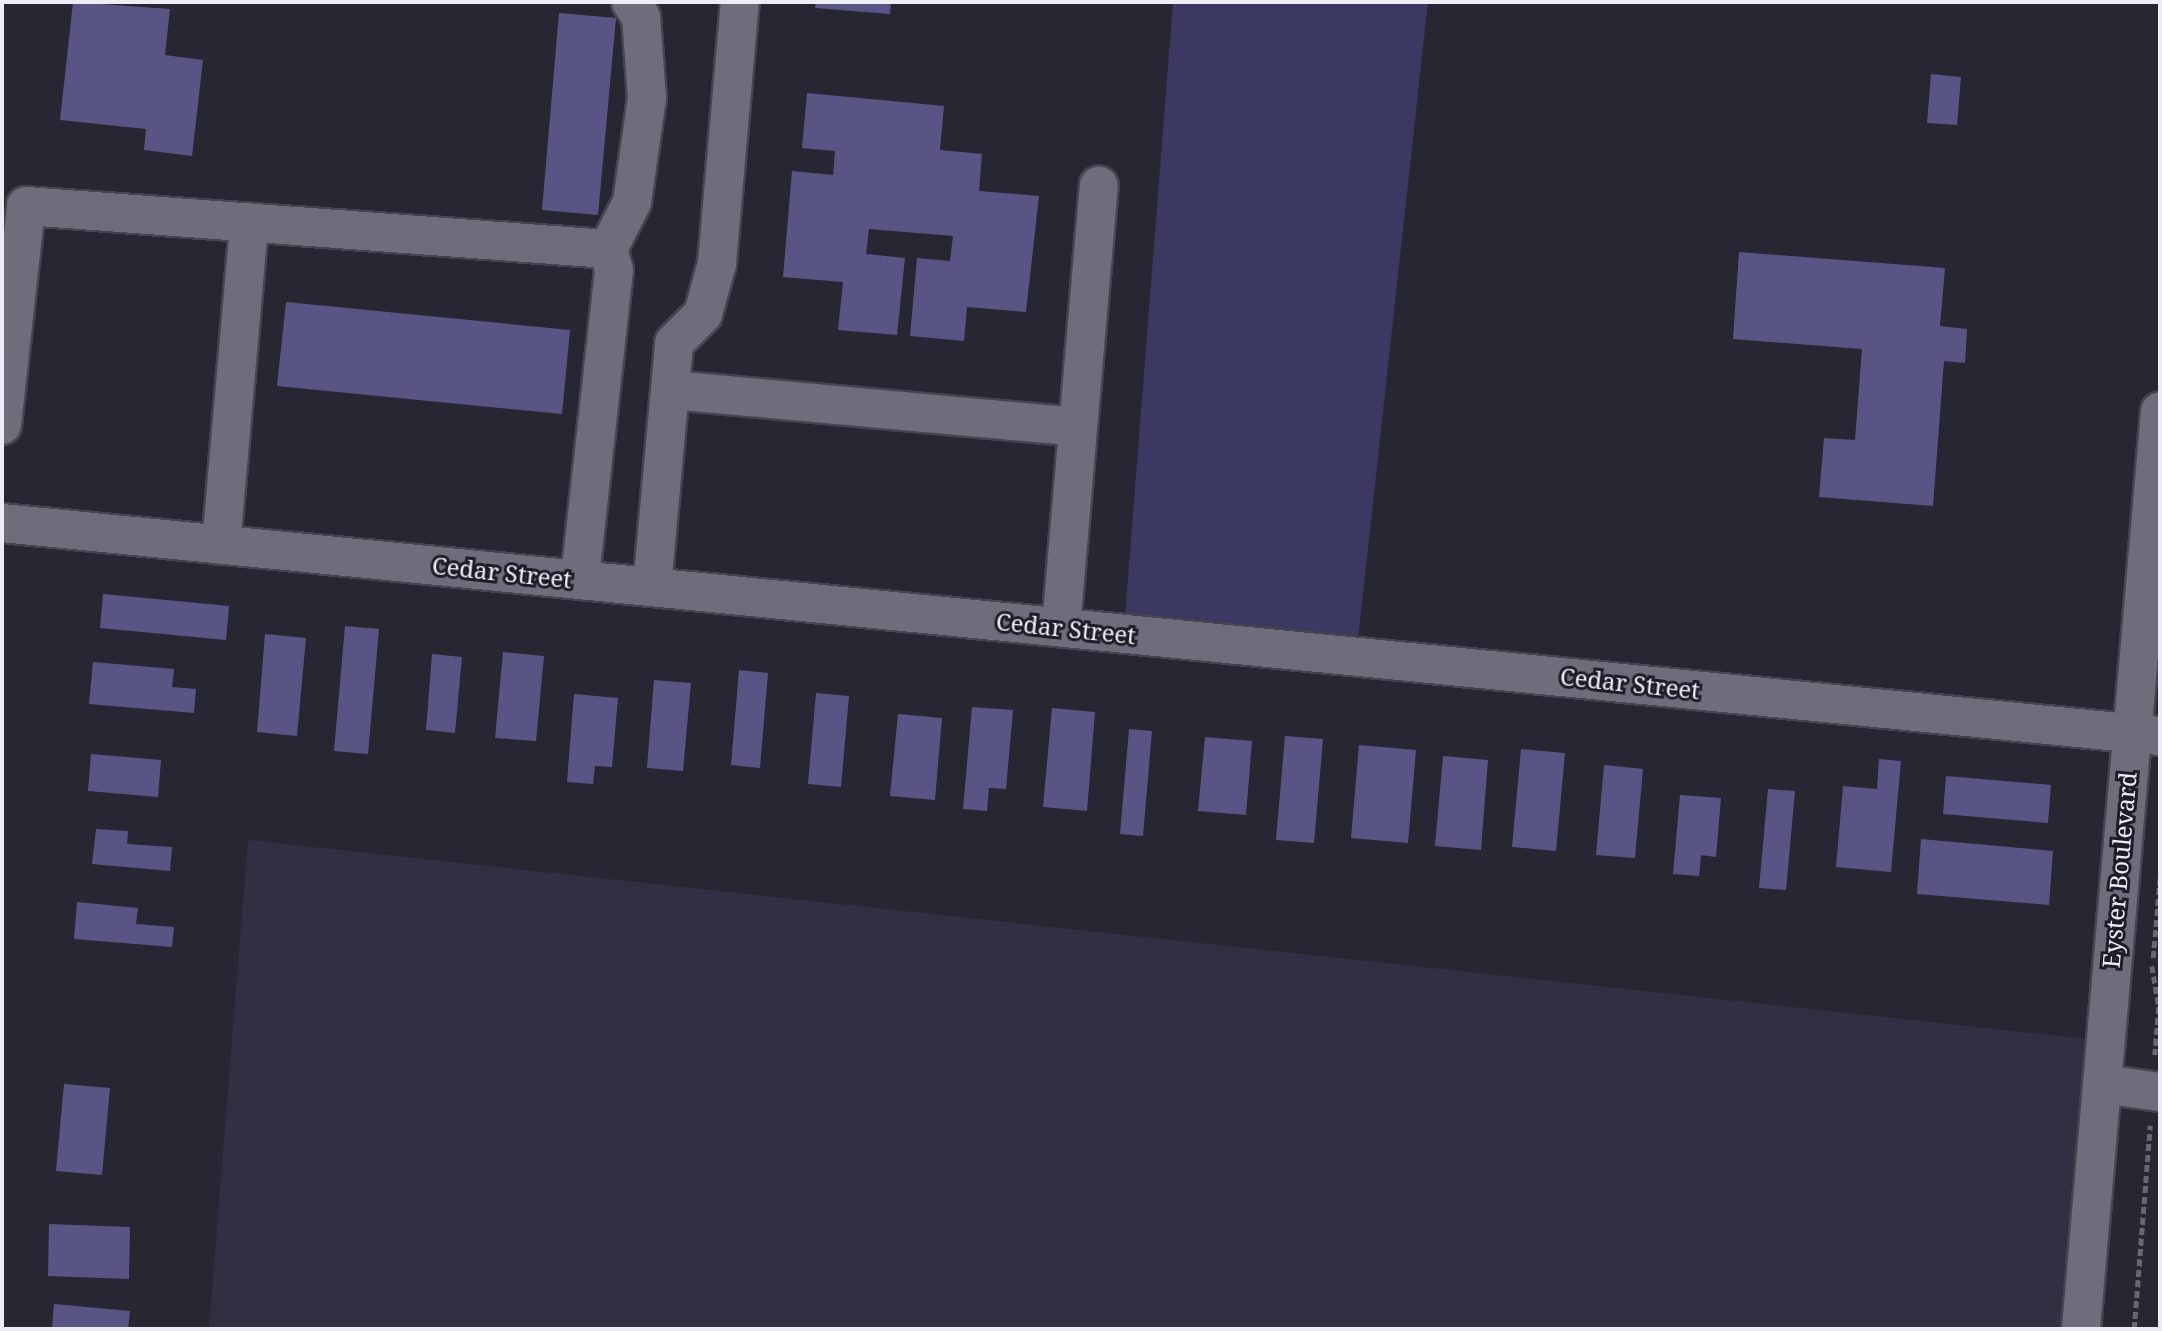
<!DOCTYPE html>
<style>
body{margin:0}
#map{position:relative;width:2162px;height:1331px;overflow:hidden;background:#272733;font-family:"Noto Serif",serif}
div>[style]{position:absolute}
.built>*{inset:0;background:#313042}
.green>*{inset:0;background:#3b3861}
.building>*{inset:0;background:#585584}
.path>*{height:4.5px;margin-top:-2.25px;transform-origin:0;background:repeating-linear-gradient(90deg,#676772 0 7px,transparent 0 10.5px)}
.roads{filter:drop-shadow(2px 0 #45444f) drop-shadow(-2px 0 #45444f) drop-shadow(0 2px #45444f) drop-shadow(0 -2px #45444f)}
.minor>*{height:38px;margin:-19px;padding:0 19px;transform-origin:19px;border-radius:19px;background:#6d6d7b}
span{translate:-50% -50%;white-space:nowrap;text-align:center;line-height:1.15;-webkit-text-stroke:6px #1d1d29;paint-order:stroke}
.street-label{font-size:24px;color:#ededf6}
.frame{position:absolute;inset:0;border:4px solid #ededf6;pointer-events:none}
</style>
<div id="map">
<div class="built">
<i style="clip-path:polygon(248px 840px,2105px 1041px,2084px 1329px,209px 1329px)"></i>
</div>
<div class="green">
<i style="clip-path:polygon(1173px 2px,1428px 2px,1358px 639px,1125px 616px)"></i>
</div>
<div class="building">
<i style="clip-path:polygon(73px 2px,170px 9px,165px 55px,203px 60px,192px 156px,144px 150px,146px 129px,60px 120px)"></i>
<i style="clip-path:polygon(816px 2px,891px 2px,890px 14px,815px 8px)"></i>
<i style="clip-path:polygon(559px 13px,616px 18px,598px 215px,542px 210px)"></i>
<i style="clip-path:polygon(1931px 74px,1961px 77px,1957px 125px,1927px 123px)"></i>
<i style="clip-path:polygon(807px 93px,944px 106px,940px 150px,982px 154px,979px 191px,1039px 196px,1026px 312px,967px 307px,964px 341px,910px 336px,917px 258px,950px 261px,953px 236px,869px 229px,866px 254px,905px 258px,897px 335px,838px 330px,843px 282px,783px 277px,792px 171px,833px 175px,835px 151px,802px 148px)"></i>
<i style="clip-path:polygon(1739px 252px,1945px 268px,1940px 326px,1967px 329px,1965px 363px,1944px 361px,1933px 506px,1819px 497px,1824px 438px,1855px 440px,1862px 349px,1733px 339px)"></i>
<i style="clip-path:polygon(286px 302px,570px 330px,562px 414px,277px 386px)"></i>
<i style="clip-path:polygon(103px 594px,229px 606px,226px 640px,100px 628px)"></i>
<i style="clip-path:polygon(345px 626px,379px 629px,368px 754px,334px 751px)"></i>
<i style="clip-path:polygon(265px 634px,306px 638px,297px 736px,257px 732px)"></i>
<i style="clip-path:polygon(503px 652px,544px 656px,536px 741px,495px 738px)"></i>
<i style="clip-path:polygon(432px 654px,462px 657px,455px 733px,426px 730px)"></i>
<i style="clip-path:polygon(93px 662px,174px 669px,172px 687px,196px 689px,194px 713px,89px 704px)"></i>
<i style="clip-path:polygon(739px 670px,768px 673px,760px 768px,731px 765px)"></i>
<i style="clip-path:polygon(654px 680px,691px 683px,683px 771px,647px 768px)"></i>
<i style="clip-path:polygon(816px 693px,849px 696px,841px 787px,808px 784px)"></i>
<i style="clip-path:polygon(574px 694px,618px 698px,612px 767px,595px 766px,593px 784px,567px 782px)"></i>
<i style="clip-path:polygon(972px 707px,1013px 710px,1006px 789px,989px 788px,987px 811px,963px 809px)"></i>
<i style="clip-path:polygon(1052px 708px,1095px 712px,1087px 811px,1043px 807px)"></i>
<i style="clip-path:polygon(898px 714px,942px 718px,935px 800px,890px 796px)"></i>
<i style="clip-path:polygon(1129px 729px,1152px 731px,1143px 836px,1120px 834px)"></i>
<i style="clip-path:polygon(1285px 736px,1323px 739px,1314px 843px,1276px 840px)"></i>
<i style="clip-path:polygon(1205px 737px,1252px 741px,1246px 815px,1198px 811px)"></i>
<i style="clip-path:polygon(1359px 745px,1416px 750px,1408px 843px,1351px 838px)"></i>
<i style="clip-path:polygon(1521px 749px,1565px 753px,1556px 851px,1512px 847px)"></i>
<i style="clip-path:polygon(91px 754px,161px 760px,158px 797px,88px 791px)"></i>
<i style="clip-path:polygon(1443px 756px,1488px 760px,1481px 850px,1435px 846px)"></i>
<i style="clip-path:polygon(1879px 759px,1901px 761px,1891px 872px,1836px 867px,1843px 786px,1877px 789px)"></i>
<i style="clip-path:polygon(1604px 765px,1643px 769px,1635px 858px,1596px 855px)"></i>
<i style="clip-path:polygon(1946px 776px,2051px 785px,2048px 823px,1943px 814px)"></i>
<i style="clip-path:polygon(1768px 789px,1795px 791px,1786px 890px,1759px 888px)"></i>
<i style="clip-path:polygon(1680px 795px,1721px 798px,1716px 857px,1701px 855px,1699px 876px,1673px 874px)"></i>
<i style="clip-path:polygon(96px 829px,128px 831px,127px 844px,172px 847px,170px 871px,92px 864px)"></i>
<i style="clip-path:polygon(1921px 839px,2053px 851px,2049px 905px,1917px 894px)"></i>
<i style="clip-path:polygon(77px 902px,138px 908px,136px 924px,174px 927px,172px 947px,74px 939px)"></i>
<i style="clip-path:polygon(64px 1084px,110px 1088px,102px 1175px,56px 1171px)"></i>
<i style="clip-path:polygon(49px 1224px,130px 1227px,129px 1279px,48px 1276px)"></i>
<i style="clip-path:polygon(54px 1304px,130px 1311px,128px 1329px,52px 1329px)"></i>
</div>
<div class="path">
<i style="left:2153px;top:958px;width:80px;rotate:-85deg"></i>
<i style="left:2152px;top:966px;width:42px;rotate:80.3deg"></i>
<i style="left:2159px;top:1007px;width:48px;rotate:94.8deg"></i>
<i style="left:2134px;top:1329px;width:204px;rotate:-85.5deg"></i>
</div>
<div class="roads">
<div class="minor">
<i style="left:608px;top:249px;width:53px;rotate:-62.9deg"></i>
<i style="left:632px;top:202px;width:105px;rotate:-81.8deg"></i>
<i style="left:647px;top:98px;width:81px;rotate:-94.2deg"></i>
<i style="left:641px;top:17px;width:18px;rotate:-124deg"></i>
<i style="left:671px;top:390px;width:408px;rotate:5.2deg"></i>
<i style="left:2px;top:425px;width:220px;rotate:-83.7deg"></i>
<i style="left:26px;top:206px;width:584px;rotate:4.23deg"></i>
<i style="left:608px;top:249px;width:22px;rotate:74deg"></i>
<i style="left:614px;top:270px;width:312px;rotate:96.3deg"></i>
<i style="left:2px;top:523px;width:2168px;rotate:5.64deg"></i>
<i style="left:221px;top:545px;width:324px;rotate:-85deg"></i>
<i style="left:652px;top:587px;width:245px;rotate:-84.8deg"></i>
<i style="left:674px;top:343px;width:41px;rotate:-45deg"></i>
<i style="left:703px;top:314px;width:53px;rotate:-74.6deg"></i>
<i style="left:717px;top:263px;width:262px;rotate:-85deg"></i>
<i style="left:1061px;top:627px;width:443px;rotate:-85.1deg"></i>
<i style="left:2102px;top:1084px;width:59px;rotate:7.9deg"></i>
<i style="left:2081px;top:1329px;width:921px;rotate:-85.08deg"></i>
</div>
</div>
<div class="street-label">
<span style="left:502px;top:572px;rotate:6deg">Cedar Street</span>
<span style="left:1066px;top:628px;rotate:6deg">Cedar Street</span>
<span style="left:1630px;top:683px;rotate:6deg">Cedar Street</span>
<span style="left:2119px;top:870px;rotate:-85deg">Eyster Boulevard</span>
</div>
<div class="frame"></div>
</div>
